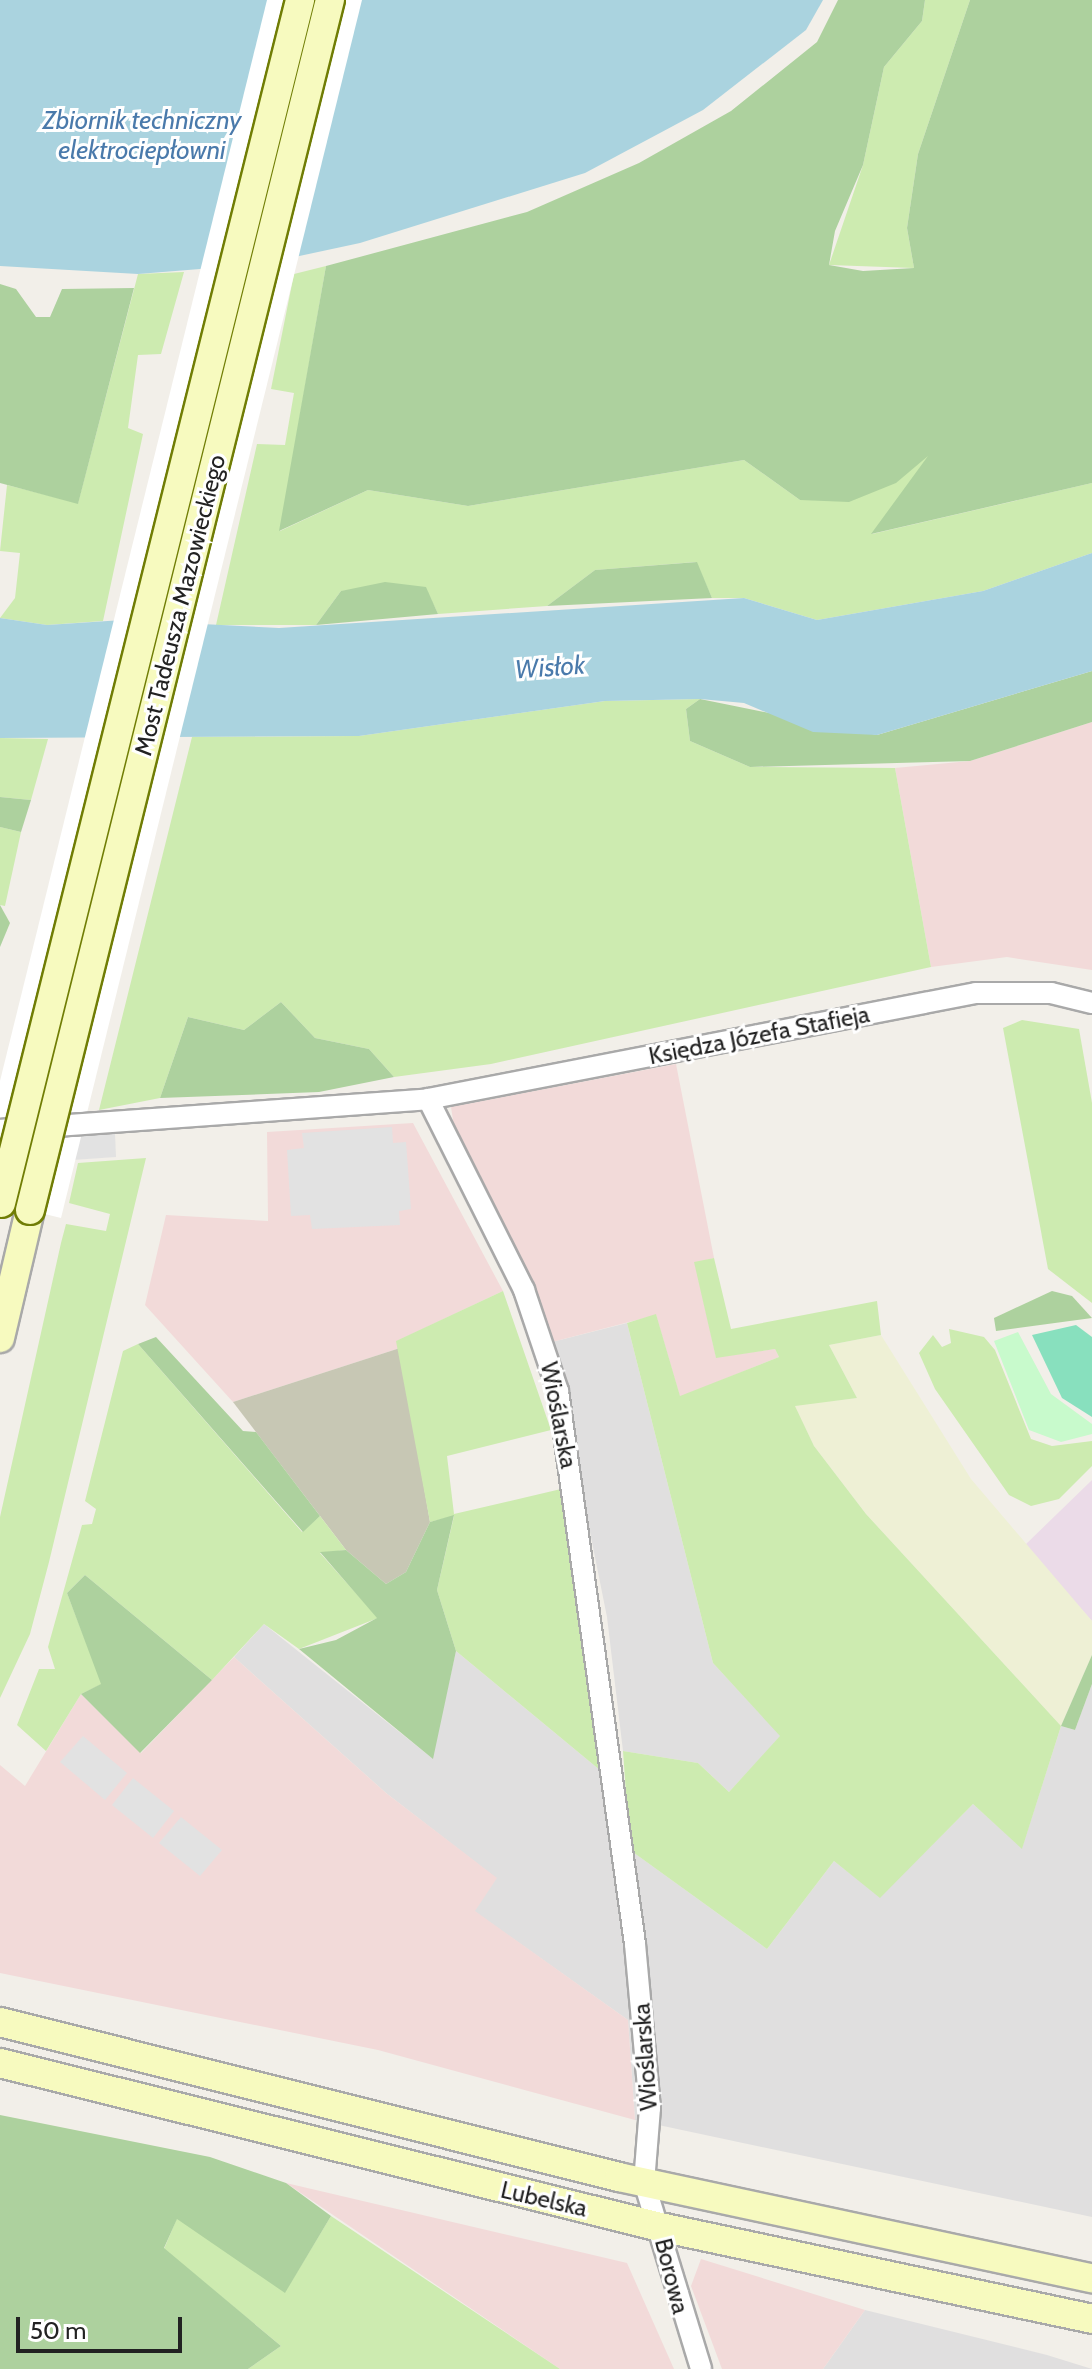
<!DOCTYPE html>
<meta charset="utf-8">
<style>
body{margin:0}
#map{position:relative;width:1092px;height:2369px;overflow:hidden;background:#f2efe9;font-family:Cabin,sans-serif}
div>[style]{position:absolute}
.residential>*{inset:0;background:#e0dfdf}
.commercial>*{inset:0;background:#f2dad9}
.industrial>*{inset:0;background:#ebdbe8}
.construction>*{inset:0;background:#c7c7b4}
.farmland>*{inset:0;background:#eef0d5}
.grass>*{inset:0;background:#cdebb0}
.forest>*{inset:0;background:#add19e}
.park>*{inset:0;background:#c8facc}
.pitch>*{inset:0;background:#88e0be}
.parking>*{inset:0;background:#e2e2e2}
.water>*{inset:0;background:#aad3df}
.pier>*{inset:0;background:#fff}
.roads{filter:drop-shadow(2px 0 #a9a9a9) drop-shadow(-2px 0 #a9a9a9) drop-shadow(0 2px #a9a9a9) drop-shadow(0 -2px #a9a9a9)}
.street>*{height:20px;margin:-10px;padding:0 10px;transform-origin:10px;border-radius:10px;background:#fff}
.secondary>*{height:28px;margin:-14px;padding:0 14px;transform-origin:14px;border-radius:14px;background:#f7fabf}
.bridges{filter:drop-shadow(2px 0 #707d05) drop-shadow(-2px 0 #707d05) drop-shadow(0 2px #707d05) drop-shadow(0 -2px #707d05)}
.secondary-bridge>*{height:28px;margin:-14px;padding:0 14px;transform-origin:14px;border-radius:14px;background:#f7fabf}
span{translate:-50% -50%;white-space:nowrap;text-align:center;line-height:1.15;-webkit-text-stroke:6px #fff;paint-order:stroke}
.street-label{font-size:24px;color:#222}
.water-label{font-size:26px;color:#4a7aab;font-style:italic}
.scale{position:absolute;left:16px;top:2317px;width:166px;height:36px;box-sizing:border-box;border:4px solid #222;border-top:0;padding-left:10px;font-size:24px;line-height:28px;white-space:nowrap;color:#222;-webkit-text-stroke:6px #fff;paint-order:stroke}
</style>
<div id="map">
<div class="residential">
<i style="clip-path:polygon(627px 1323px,713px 1663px,781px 1736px,729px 1792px,698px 1763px,623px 1751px,607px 1617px,552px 1342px)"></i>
<i style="clip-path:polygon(264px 1624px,432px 1758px,456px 1651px,601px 1771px,608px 1834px,767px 1949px,834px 1861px,880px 1897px,973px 1804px,1022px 1848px,1061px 1726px,1075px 1730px,1092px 1684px,1092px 2217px,635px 2120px,628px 2020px,474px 1911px,496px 1878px,386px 1793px,234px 1657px)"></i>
<i style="clip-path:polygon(865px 2310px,1047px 2355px,1092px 2369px,823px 2369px)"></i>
</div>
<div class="commercial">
<i style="clip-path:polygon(1092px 722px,1092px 970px,1007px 957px,931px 967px,895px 768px,970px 761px)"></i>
<i style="clip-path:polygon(676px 1064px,714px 1258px,695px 1263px,716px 1357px,775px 1349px,779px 1357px,680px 1397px,656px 1315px,552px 1342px,508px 1233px,456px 1140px,451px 1107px)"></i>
<i style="clip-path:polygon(413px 1123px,503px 1291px,397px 1341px,400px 1348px,233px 1402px,145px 1305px,166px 1215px,268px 1221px,267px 1132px)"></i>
<i style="clip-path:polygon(234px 1657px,386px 1793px,497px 1878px,475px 1911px,628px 2020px,635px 2120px,378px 2050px,0 1973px,0 1765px,25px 1786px,81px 1694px,141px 1753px)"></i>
<i style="clip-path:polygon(286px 2183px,627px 2263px,674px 2369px,560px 2369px)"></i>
<i style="clip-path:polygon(701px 2259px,865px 2310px,823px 2369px,722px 2369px,691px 2286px)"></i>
</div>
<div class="industrial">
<i style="clip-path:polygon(1092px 1480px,1092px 1621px,1024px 1546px)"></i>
</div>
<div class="construction">
<i style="clip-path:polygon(400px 1348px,430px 1522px,406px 1572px,386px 1584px,346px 1550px,233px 1402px)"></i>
</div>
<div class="farmland">
<i style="clip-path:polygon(881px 1335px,971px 1479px,1092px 1621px,1092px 1655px,1061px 1726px,866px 1514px,814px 1446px,794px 1405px,857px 1398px,829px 1345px)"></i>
</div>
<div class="grass">
<i style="clip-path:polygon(925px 0,970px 0,918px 154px,907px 228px,914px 268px,829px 265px,863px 165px,884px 67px,922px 21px)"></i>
<i style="clip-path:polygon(326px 266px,280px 531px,368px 490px,468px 506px,744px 460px,800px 500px,932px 452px,872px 534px,1092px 483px,1092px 553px,983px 591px,817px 620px,744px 598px,712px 598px,696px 562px,595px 570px,547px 606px,438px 614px,425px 587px,341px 591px,316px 625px,216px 625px,257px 444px,285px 445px,294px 393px,271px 389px,294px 274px)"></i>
<i style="clip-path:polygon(184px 272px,161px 354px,138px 355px,128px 428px,143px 434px,103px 621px,47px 625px,0 618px,15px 598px,20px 553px,0 551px,7px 485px,78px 503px,138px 274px)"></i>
<i style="clip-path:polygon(700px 699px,686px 709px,690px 741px,750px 767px,895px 768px,931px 967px,491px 1064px,394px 1077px,369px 1049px,315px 1038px,281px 1002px,244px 1030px,188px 1017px,160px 1098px,99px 1110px,192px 737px,359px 736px,605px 701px)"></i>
<i style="clip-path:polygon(0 738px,48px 739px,31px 800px,0 797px)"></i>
<i style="clip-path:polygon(0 827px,21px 832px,5px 906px,0 905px)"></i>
<i style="clip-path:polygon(1022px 1020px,1079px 1029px,1092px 1103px,1092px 1303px,1048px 1269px,1003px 1028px)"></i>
<i style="clip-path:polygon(146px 1158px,49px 1562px,30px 1634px,0 1698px,0 1517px,61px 1243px,66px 1224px,106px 1231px,110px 1214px,69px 1203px,78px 1163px)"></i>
<i style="clip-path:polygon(714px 1258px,731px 1329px,877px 1301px,881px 1335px,829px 1345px,857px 1398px,795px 1406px,814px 1446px,866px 1514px,1061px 1726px,1022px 1849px,973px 1804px,880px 1898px,834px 1861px,767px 1949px,630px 1850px,623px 1751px,698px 1763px,729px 1792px,780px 1736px,713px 1663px,627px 1323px,656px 1314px,680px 1396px,779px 1357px,775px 1349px,716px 1358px,694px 1262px)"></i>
<i style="clip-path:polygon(503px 1291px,551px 1430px,447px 1456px,454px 1514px,561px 1489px,601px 1771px,456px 1651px,437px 1590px,454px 1516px,430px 1522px,396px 1341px)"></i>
<i style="clip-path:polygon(949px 1329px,984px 1337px,995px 1350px,1031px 1439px,1052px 1446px,1092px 1441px,1092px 1466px,1059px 1499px,1031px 1506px,1009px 1495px,935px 1389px,919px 1353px,933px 1335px,942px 1347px,951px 1343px)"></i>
<i style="clip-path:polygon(138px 1344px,302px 1532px,320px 1516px,346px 1550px,320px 1553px,378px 1618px,299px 1649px,264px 1624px,212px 1680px,85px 1575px,67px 1593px,102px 1684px,81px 1694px,46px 1751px,17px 1725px,39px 1669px,55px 1669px,48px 1647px,82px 1525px,92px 1524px,96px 1509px,85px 1501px,123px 1351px)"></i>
<i style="clip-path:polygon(331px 2216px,560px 2369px,248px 2369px,281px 2346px,164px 2249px,177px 2218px,285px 2292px)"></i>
</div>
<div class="forest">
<i style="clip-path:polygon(838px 0,925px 0,922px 21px,884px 67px,863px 165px,835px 231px,829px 265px,863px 271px,914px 268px,907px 228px,918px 154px,970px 0,1092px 0,1092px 483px,871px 534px,928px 456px,896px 483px,849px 502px,800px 500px,744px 460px,468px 506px,368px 490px,279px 531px,326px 266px,527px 212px,639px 163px,731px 111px,817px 42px)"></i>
<i style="clip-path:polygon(0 284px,16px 289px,36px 317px,50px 317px,62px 289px,134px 288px,78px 504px,0 483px)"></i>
<i style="clip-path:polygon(697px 562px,712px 598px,547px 606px,595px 570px)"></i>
<i style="clip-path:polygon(385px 582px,426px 587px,438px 614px,316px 625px,341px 591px)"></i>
<i style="clip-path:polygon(1092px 671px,1092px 722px,970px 761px,750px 767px,690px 741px,686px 709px,700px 699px,877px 735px)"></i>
<i style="clip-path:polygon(0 797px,31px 800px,21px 832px,0 827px)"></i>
<i style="clip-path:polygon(0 905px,10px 923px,0 947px)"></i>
<i style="clip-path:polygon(281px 1002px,315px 1038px,369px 1049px,394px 1077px,319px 1092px,160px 1098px,188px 1017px,244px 1030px)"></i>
<i style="clip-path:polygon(1052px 1291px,1072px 1296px,1092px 1318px,996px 1331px,994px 1318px)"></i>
<i style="clip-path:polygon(156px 1337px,243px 1431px,256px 1432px,320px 1516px,303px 1532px,138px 1344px)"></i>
<i style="clip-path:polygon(454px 1515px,437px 1590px,456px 1651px,433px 1759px,299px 1649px,336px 1640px,377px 1618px,320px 1552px,346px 1550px,386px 1584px,406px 1572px,430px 1522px)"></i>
<i style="clip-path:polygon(85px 1575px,212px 1680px,140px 1753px,81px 1694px,101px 1684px,67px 1593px)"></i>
<i style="clip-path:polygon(1092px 1655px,1092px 1684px,1075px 1730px,1061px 1726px)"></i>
<i style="clip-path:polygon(0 2115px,210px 2157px,286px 2183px,331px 2216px,285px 2293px,177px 2219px,164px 2248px,281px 2346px,248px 2369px,0 2369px)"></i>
</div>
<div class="park">
<i style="clip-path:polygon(1018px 1332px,1051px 1394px,1092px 1424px,1092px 1434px,1061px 1442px,1029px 1430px,994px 1341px)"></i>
</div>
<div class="pitch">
<i style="clip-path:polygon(1076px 1325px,1092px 1337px,1092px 1417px,1062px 1398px,1032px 1335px)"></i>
</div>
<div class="parking">
<i style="clip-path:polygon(392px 1127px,393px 1143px,406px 1142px,411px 1209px,399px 1211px,400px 1225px,312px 1229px,310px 1215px,291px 1216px,287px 1150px,304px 1148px,302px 1133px)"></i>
<i style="clip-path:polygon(115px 1133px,116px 1157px,0 1165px,0 1141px)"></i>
<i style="clip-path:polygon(83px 1736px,127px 1773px,105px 1800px,60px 1762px)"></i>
<i style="clip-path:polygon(133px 1778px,174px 1811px,153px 1838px,112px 1805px)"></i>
<i style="clip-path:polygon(181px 1817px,222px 1850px,200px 1876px,159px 1843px)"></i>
</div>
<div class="water">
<i style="clip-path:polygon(0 0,823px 0,806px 30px,703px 110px,585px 173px,360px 243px,262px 264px,138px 274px,0 266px)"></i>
<i style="clip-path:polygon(1092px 553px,1092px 671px,877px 735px,813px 732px,744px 703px,700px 699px,605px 701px,359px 736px,0 738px,0 618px,47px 625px,123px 620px,279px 628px,744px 598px,817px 620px,983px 591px)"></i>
</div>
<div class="pier">
<i style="clip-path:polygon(267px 0,362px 0,61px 1218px,0 1203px,0 1081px)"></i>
</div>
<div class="roads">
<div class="street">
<i style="left:428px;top:1099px;width:214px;rotate:63.3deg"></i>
<i style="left:524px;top:1290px;width:107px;rotate:71.4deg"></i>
<i style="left:558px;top:1391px;width:558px;rotate:82.07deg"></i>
<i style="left:635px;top:1944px;width:165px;rotate:84.8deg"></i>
<i style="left:650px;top:2108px;width:74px;rotate:94.6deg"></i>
<i style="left:644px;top:2182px;width:195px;rotate:73deg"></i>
<i style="left:0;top:1130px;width:429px;rotate:-4.1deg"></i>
<i style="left:428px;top:1099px;width:558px;rotate:-10.95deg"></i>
<i style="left:976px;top:993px;width:75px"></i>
<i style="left:1051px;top:993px;width:42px;rotate:13.7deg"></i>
</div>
<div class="secondary">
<i style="left:0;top:1338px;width:131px;rotate:-76.8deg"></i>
<i style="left:0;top:2022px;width:638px;rotate:14.06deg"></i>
<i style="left:619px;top:2177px;width:484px;rotate:12.1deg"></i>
<i style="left:0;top:2063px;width:680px;rotate:13.95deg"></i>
<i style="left:660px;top:2227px;width:442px;rotate:12deg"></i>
</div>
</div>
<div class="bridges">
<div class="secondary-bridge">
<i style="left:1px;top:1203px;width:1240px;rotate:-76.04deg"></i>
<i style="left:30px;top:1210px;width:1247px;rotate:-76.08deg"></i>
</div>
</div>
<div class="street-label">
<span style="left:180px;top:605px;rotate:-76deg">Most Tadeusza Mazowieckiego</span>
<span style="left:759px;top:1035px;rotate:-11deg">Księdza Józefa Stafieja</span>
<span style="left:559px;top:1415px;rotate:79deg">Wioślarska</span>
<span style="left:645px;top:2057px;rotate:-94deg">Wioślarska</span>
<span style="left:544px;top:2199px;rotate:13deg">Lubelska</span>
<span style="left:672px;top:2276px;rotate:76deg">Borowa</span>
</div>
<div class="water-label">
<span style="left:142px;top:136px">Zbiornik techniczny<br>elektrociepłowni</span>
<span style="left:550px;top:668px;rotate:-4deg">Wisłok</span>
</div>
<div class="scale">50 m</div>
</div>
